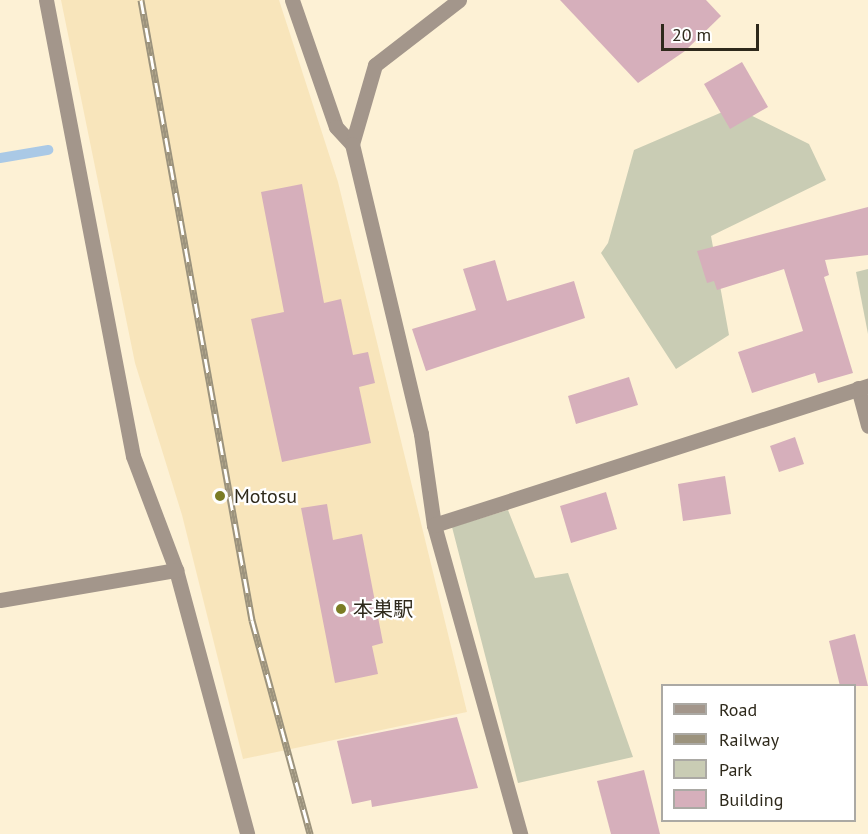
<!DOCTYPE html>
<meta charset="utf-8">
<style>
body{margin:0}
#map{position:relative;width:868px;height:834px;overflow:hidden;background:#fdf1d5;font-family:"PT Sans","Noto Sans JP",sans-serif}
div>[style]{position:absolute}
.built>*{inset:0;background:#f8e5bb}
.green>*{inset:0;background:#c9ccb4}
.stream>*{height:10px;margin:-5px;padding:0 5px;transform-origin:5px;border-radius:5px;background:#aac9e6}
.building>*{inset:0;background:#d6afbb}
.minor>*{height:15px;margin:-7.5px;padding:0 7.5px;transform-origin:7.5px;border-radius:7.5px;background:#a3968b}
.rail>*{height:7px;margin-top:-3.5px;transform-origin:0;background:repeating-linear-gradient(90deg,#fff 0 14px,#9c937d 0 28px);box-sizing:border-box;border-block:2px solid #9c937d}
.dots>*{width:16px;height:16px;translate:-50% -50%;box-sizing:border-box;border:3px solid #fff;border-radius:50%}
span{translate:-50% -50%;white-space:nowrap;text-align:center;line-height:1.15;-webkit-text-stroke:4.5px #fff;paint-order:stroke}
.poi-label{font-size:20px;color:#2e291b}
.left{translate:0 -50%;text-align:left}
.legend{position:absolute;left:661px;top:684px;width:195px;height:138px;box-sizing:border-box;background:#fff;border:2px solid #aba9a4;margin:0;padding:8px 10px;list-style:none;font-size:18px;color:#2e291b}
.legend li{display:flex;align-items:center;gap:12px;height:30px}
.legend b{width:30px;border:2px solid #aba9a4}
.scale{position:absolute;left:661px;top:24px;width:98px;height:27px;box-sizing:border-box;border:3px solid #2e291b;border-top:0;padding-left:8px;font-size:18px;line-height:21px;white-space:nowrap;color:#2e291b;-webkit-text-stroke:4px #fff;paint-order:stroke}
</style>
<div id="map">
<div class="built">
<i style="clip-path:polygon(61px 0,279px 0,338px 182px,467px 712px,243px 759px,182px 515px,135px 363px)"></i>
</div>
<div class="green">
<i style="clip-path:polygon(734px 107px,809px 144px,826px 180px,711px 236px,729px 335px,676px 369px,601px 253px,608px 243px,634px 150px)"></i>
<i style="clip-path:polygon(868px 269px,868px 334px,856px 272px)"></i>
<i style="clip-path:polygon(508px 510px,535px 578px,568px 573px,633px 757px,518px 783px,452px 527px)"></i>
</div>
<div class="stream">
<i style="left:0;top:158px;width:49px;rotate:-9.5deg"></i>
</div>
<div class="building">
<i style="clip-path:polygon(560px 0,706px 0,721px 16px,685px 51px,638px 83px)"></i>
<i style="clip-path:polygon(742px 62px,768px 107px,730px 129px,704px 84px)"></i>
<i style="clip-path:polygon(302px 184px,324px 303px,341px 299px,353px 355px,368px 352px,375px 383px,359px 387px,371px 443px,282px 462px,251px 319px,284px 312px,261px 192px)"></i>
<i style="clip-path:polygon(868px 207px,868px 255px,825px 260px,829px 275px,824px 277px,853px 373px,818px 383px,815px 373px,752px 393px,738px 352px,803px 331px,784px 269px,717px 290px,714px 281px,707px 283px,697px 251px)"></i>
<i style="clip-path:polygon(495px 260px,507px 301px,574px 281px,585px 318px,426px 371px,412px 329px,476px 310px,463px 269px)"></i>
<i style="clip-path:polygon(629px 377px,638px 405px,576px 424px,568px 396px)"></i>
<i style="clip-path:polygon(795px 437px,804px 464px,779px 472px,770px 446px)"></i>
<i style="clip-path:polygon(725px 476px,731px 514px,683px 521px,678px 484px)"></i>
<i style="clip-path:polygon(606px 492px,617px 529px,571px 543px,560px 506px)"></i>
<i style="clip-path:polygon(327px 504px,333px 540px,362px 534px,383px 643px,372px 646px,378px 674px,335px 683px,301px 508px)"></i>
<i style="clip-path:polygon(855px 634px,868px 686px,840px 686px,829px 641px)"></i>
<i style="clip-path:polygon(457px 717px,478px 788px,372px 807px,371px 800px,352px 804px,337px 741px)"></i>
<i style="clip-path:polygon(644px 770px,660px 834px,611px 834px,597px 781px)"></i>
</div>
<div class="minor">
<i style="left:46px;top:0;width:464px;rotate:79.2deg"></i>
<i style="left:133px;top:456px;width:122px;rotate:69.3deg"></i>
<i style="left:176px;top:570px;width:273px;rotate:74.9deg"></i>
<i style="left:292px;top:0;width:134px;rotate:70.9deg"></i>
<i style="left:336px;top:127px;width:23px;rotate:47deg"></i>
<i style="left:459px;top:0;width:106px;rotate:142.3deg"></i>
<i style="left:375px;top:65px;width:82px;rotate:106.2deg"></i>
<i style="left:352px;top:144px;width:298px;rotate:76.6deg"></i>
<i style="left:421px;top:434px;width:92px;rotate:81.9deg"></i>
<i style="left:434px;top:525px;width:321px;rotate:74.4deg"></i>
<i style="left:858px;top:388px;width:39px;rotate:75deg"></i>
<i style="left:434px;top:525px;width:456px;rotate:-17.8deg"></i>
<i style="left:0;top:600px;width:179px;rotate:-9.7deg"></i>
</div>
<div class="rail">
<i style="left:141px;top:0;width:630px;rotate:79.85deg"></i>
<i style="left:252px;top:620px;width:222px;rotate:74.8deg"></i>
</div>
<div class="dots">
<i style="left:220px;top:496px;background:#7b7c25"></i>
<i style="left:341px;top:609px;background:#7b7c25"></i>
</div>
<div class="poi-label">
<span class="left" style="left:234px;top:496px">Motosu</span>
<span class="left" style="left:353px;top:609px">本巣駅</span>
</div>
<ul class="legend">
<li><b style="height:8px;background:#a3968b"></b>Road</li>
<li><b style="height:8px;background:#9c937d"></b>Railway</li>
<li><b style="height:16px;background:#c9ccb4"></b>Park</li>
<li><b style="height:16px;background:#d6afbb"></b>Building</li>
</ul>
<div class="scale">20 m</div>
</div>
